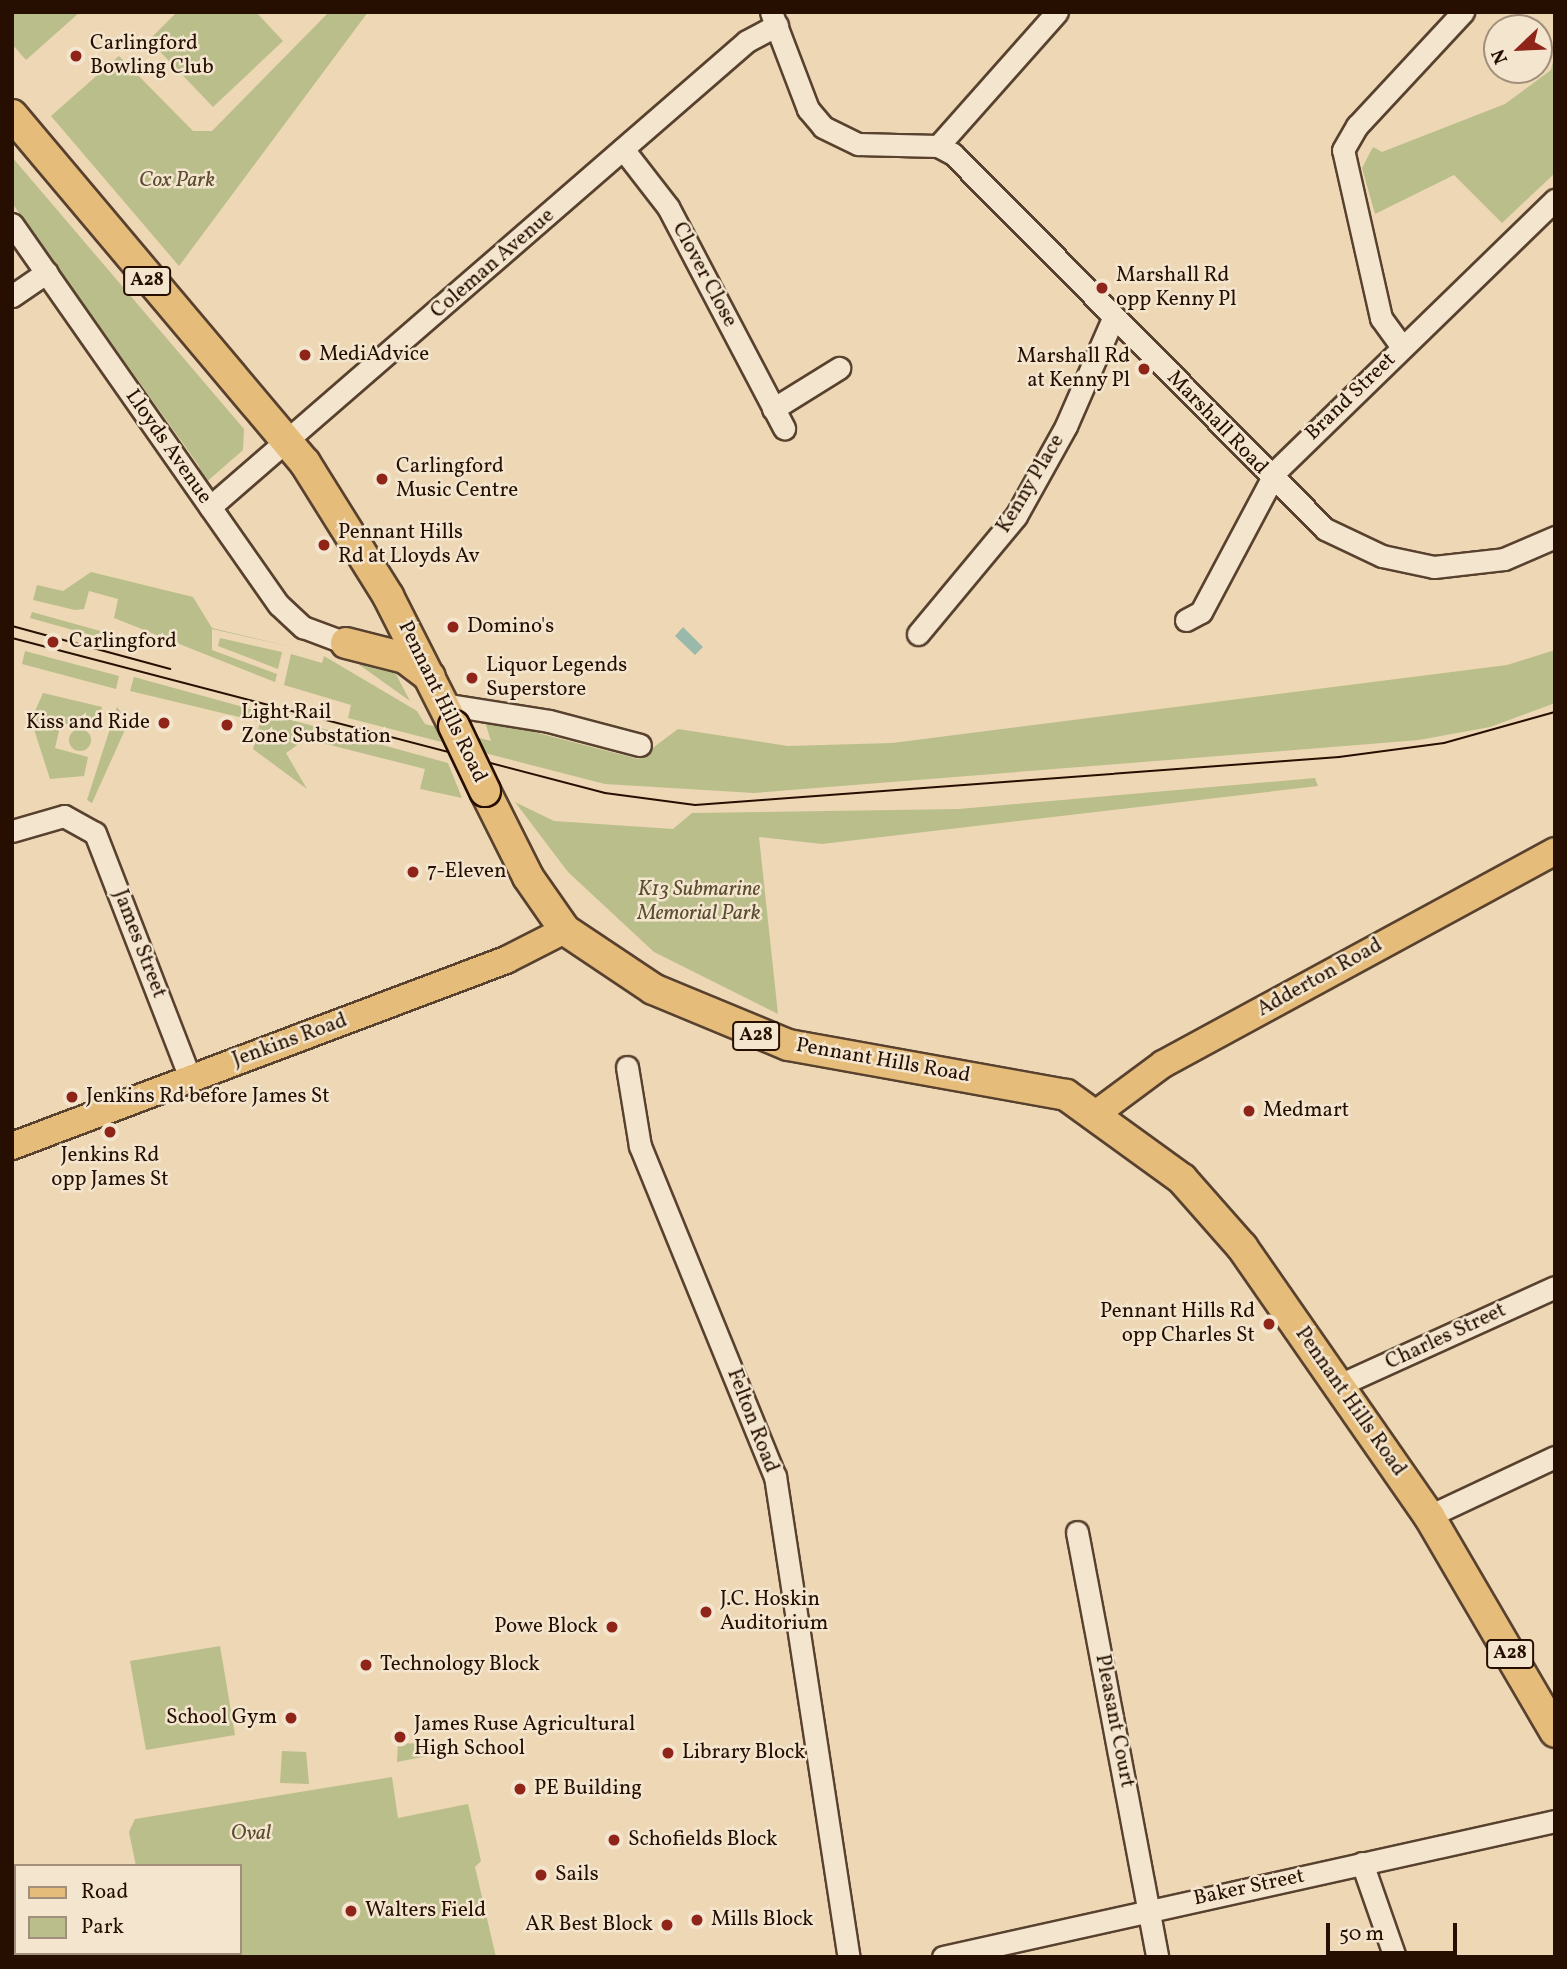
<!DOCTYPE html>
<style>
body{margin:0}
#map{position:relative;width:1567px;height:1969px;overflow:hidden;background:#edd7b4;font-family:Vollkorn,serif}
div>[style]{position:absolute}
.green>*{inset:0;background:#babe8b}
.round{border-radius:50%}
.water>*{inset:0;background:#99baab}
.roads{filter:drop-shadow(2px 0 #58412e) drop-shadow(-2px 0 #58412e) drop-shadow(0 2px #58412e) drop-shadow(0 -2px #58412e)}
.minor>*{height:21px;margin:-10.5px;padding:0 10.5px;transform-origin:10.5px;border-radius:10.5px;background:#f3e5ce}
.major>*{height:26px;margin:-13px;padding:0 13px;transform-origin:13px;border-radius:13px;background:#e6bc7a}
.highway>*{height:30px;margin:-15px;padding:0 15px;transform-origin:15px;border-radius:15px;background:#e6bc7a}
.tram>*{height:2px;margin:-1px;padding:0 1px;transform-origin:1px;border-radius:1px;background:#260f01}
.bridges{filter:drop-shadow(2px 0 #260f01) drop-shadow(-2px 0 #260f01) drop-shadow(0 2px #260f01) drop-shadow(0 -2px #260f01)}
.highway-bridge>*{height:30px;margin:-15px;padding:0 15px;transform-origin:15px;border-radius:15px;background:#e6bc7a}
.dots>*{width:19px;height:19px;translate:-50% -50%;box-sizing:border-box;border:4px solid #f3e5ce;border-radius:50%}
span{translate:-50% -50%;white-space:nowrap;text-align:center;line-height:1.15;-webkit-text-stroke:5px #f3e5ce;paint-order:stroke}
.shield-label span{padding:2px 5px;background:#f3e5ce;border:2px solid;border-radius:5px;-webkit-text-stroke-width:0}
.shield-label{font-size:19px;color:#260f01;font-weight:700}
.poi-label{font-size:21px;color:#260f01}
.left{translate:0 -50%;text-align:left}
.right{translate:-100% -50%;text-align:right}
.park-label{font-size:21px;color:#5a4c31;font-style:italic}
.street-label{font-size:21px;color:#260f01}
.frame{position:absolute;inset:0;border:14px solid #260f01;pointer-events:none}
.legend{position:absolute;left:14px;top:1864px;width:228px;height:91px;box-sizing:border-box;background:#f3e5ce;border:2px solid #a18f7c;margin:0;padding:9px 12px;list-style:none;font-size:21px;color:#260f01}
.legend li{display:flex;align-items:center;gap:14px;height:35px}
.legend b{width:35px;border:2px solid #a18f7c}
.north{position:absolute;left:1483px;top:14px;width:70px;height:70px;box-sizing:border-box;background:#f3e5ce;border:2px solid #a18f7c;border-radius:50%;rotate:247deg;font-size:19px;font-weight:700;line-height:28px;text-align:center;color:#260f01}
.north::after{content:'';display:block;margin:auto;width:24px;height:32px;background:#8f2418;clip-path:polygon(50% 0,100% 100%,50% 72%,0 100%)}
.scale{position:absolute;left:1326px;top:1923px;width:131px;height:32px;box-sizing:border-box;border:4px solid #260f01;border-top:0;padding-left:9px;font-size:21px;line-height:24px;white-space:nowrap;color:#260f01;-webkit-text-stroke:5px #f3e5ce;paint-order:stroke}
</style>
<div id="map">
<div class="green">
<i style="clip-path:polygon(12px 12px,80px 12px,26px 60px,12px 44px)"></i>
<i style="clip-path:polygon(177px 12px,256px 12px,283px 41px,213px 107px,149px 40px)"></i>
<i style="clip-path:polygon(329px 12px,368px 12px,179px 266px,51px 116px,119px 56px,193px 131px,212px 131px)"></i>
<i style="clip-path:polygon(1555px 53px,1555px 173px,1502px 223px,1454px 175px,1375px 214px,1362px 168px,1373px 147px,1382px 152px,1505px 104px,1551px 70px)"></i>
<i style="clip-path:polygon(12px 157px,244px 429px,243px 450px,203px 485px,199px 466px,12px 203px)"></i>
<i style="clip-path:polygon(91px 572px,193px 597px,212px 628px,292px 647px,212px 629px,212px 650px,277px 674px,275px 682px,114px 618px,118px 599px,89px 591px,84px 609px,75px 610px,33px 600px,37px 585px,63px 591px)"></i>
<i style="clip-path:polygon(32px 612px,129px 639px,127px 645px,30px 618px)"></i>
<i style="clip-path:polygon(220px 638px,282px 652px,278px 669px,218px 646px)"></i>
<i style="clip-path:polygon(1555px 650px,1555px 703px,1490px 727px,1419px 740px,754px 793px,605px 784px,348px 718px,351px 705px,284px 685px,291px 654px,322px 663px,324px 656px,417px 711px,425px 724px,491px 741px,484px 719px,638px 759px,678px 729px,788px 746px,892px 743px,1507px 665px)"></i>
<i style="clip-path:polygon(25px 651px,119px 676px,116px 689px,22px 664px)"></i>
<i style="clip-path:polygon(357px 657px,389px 661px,410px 701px,354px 661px)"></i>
<i style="clip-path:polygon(134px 677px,448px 763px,462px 798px,420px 789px,425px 769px,306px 739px,286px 753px,307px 789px,253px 749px,260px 722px,130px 691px)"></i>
<i style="clip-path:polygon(43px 693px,102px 707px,98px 731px,61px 723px,55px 748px,88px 757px,84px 776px,50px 779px,31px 720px)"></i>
<i style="clip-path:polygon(117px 707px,128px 723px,92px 803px,87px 800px)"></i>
<i class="round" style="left:69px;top:729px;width:22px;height:22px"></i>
<i style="clip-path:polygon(1315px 778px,1318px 786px,822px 844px,759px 837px,778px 1014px,654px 952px,568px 872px,515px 802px,554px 821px,673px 829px,692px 813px,959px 809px)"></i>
<i style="clip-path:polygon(220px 1646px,235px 1735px,146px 1750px,130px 1661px)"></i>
<i style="clip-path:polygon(398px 1743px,432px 1744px,435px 1750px,448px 1743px,453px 1751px,397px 1762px)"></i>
<i style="clip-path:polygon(282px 1751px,306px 1752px,309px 1784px,280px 1783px)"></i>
<i style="clip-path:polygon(392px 1777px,398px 1818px,468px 1804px,481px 1861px,475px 1867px,496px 1957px,159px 1957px,240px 1953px,240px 1866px,136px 1866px,129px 1832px,135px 1819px)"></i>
</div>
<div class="water">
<i style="clip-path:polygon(683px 627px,703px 647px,695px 655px,675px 636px)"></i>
</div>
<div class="roads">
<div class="minor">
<i style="left:771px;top:12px;width:104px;rotate:69.1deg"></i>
<i style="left:808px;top:109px;width:23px;rotate:50deg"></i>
<i style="left:823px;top:127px;width:39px;rotate:26deg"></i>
<i style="left:858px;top:144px;width:80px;rotate:1.4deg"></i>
<i style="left:938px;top:146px;width:17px;rotate:28deg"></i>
<i style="left:953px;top:154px;width:528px;rotate:45.23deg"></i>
<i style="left:1325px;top:529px;width:63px;rotate:25.3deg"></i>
<i style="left:1382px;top:556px;width:53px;rotate:11.9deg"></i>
<i style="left:1434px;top:567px;width:70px;rotate:-6.5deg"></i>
<i style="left:1504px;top:559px;width:56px;rotate:-23.3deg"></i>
<i style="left:938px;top:146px;width:179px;rotate:-48.4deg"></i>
<i style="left:623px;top:149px;width:73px;rotate:52.2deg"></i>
<i style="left:668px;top:207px;width:250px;rotate:62.3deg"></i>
<i style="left:12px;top:224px;width:465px;rotate:55deg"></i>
<i style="left:279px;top:605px;width:33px;rotate:43deg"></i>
<i style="left:303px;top:627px;width:46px;rotate:20.4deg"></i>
<i style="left:12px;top:296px;width:42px;rotate:-34.4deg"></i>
<i style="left:1402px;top:347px;width:36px;rotate:-126deg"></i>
<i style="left:1381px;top:318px;width:172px;rotate:-102.7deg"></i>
<i style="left:1343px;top:150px;width:28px;rotate:-60deg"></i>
<i style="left:1357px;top:126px;width:156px;rotate:-47.1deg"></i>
<i style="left:773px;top:409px;width:78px;rotate:-31.8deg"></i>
<i style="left:210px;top:507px;width:711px;rotate:-40.95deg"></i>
<i style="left:747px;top:41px;width:34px;rotate:-28deg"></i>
<i style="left:1186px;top:620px;width:17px;rotate:-28deg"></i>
<i style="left:1201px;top:612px;width:160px;rotate:-62deg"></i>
<i style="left:1276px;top:471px;width:389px;rotate:-44.2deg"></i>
<i style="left:918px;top:634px;width:153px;rotate:-50.3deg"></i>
<i style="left:1016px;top:516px;width:103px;rotate:-60.9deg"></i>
<i style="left:1066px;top:426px;width:120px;rotate:-66.4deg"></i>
<i style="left:443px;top:704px;width:107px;rotate:9.1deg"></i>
<i style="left:549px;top:721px;width:94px;rotate:14.8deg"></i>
<i style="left:12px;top:831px;width:54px;rotate:-16.1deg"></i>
<i style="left:64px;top:816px;width:35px;rotate:29deg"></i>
<i style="left:95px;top:833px;width:263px;rotate:68.8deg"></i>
<i style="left:627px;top:1067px;width:80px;rotate:80.7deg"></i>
<i style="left:640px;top:1146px;width:357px;rotate:67.8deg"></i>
<i style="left:775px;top:1476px;width:487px;rotate:81.3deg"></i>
<i style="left:1337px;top:1386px;width:239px;rotate:-24.4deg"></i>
<i style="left:1429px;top:1516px;width:139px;rotate:-25.1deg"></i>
<i style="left:1077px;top:1532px;width:432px;rotate:79.3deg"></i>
<i style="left:1362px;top:1863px;width:100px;rotate:70.7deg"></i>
<i style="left:943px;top:1957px;width:627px;rotate:-12.53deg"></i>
</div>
<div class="major">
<i style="left:1093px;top:1116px;width:87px;rotate:-36.6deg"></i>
<i style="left:1163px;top:1064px;width:446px;rotate:-28.5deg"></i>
<i style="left:12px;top:1146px;width:528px;rotate:-20.63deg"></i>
<i style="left:506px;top:960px;width:66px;rotate:-27deg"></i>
</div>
<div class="highway">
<i style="left:12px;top:115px;width:455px;rotate:49.9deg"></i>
<i style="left:305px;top:463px;width:157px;rotate:58deg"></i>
<i style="left:388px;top:596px;width:146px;rotate:63.1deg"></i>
<i style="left:346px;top:643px;width:61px;rotate:14.3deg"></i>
<i style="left:405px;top:658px;width:31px;rotate:37deg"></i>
<i style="left:485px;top:791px;width:96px;rotate:63.4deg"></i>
<i style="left:528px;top:877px;width:65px;rotate:55.1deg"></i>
<i style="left:565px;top:930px;width:106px;rotate:33.8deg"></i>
<i style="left:653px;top:989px;width:146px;rotate:22.5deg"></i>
<i style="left:788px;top:1045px;width:282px;rotate:10.2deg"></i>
<i style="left:1066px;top:1095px;width:143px;rotate:35.9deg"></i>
<i style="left:1182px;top:1179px;width:91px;rotate:48.6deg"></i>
<i style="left:1242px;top:1247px;width:328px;rotate:55.2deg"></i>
<i style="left:1429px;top:1516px;width:250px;rotate:59.7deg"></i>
</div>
</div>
<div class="tram">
<i style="left:12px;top:626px;width:164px;rotate:15.2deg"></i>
<i style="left:12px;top:638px;width:613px;rotate:14.65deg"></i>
<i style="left:605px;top:793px;width:91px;rotate:7.6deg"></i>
<i style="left:695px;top:805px;width:646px;rotate:-4.26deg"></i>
<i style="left:1339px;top:757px;width:106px;rotate:-7.6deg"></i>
<i style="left:1444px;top:743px;width:115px;rotate:-15.6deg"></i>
</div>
<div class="bridges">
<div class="highway-bridge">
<i style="left:454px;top:726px;width:72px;rotate:64.5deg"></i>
</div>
</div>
<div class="dots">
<i style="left:76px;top:56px;background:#8f2418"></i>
<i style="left:1102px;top:288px;background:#8f2418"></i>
<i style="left:305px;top:355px;background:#8f2418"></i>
<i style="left:1144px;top:369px;background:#8f2418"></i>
<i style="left:382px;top:479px;background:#8f2418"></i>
<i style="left:324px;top:545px;background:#8f2418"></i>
<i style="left:453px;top:627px;background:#8f2418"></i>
<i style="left:53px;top:642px;background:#8f2418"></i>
<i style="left:472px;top:678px;background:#8f2418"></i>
<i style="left:164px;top:723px;background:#8f2418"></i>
<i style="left:227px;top:725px;background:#8f2418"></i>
<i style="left:413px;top:872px;background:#8f2418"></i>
<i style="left:72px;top:1097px;background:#8f2418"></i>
<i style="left:1249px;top:1111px;background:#8f2418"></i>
<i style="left:110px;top:1132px;background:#8f2418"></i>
<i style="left:1269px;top:1324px;background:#8f2418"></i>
<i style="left:706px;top:1612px;background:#8f2418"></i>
<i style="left:612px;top:1627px;background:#8f2418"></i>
<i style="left:366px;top:1665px;background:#8f2418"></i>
<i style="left:291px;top:1718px;background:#8f2418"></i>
<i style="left:400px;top:1737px;background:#8f2418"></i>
<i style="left:668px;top:1753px;background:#8f2418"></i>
<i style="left:520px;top:1789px;background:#8f2418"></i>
<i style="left:614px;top:1840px;background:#8f2418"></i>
<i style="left:541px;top:1875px;background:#8f2418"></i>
<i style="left:351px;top:1911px;background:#8f2418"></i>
<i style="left:697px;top:1920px;background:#8f2418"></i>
<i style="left:667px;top:1925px;background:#8f2418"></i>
</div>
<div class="shield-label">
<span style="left:147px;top:281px">A28</span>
<span style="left:756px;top:1036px">A28</span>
<span style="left:1510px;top:1654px">A28</span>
</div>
<div class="poi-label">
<span class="left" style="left:90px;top:56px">Carlingford<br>Bowling Club</span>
<span class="left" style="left:1116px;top:288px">Marshall Rd<br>opp Kenny Pl</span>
<span class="left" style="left:319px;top:355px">MediAdvice</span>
<span class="right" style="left:1130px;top:369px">Marshall Rd<br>at Kenny Pl</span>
<span class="left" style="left:396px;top:479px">Carlingford<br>Music Centre</span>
<span class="left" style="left:338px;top:545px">Pennant Hills<br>Rd at Lloyds Av</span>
<span class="left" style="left:467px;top:627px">Domino's</span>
<span class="left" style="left:69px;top:642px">Carlingford</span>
<span class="left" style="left:486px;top:678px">Liquor Legends<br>Superstore</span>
<span class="left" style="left:241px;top:725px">Light Rail<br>Zone Substation</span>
<span class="right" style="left:150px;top:723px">Kiss and Ride</span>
<span class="left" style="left:427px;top:872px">7-Eleven</span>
<span class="left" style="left:86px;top:1097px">Jenkins Rd before James St</span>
<span class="left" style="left:1263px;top:1111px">Medmart</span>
<span style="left:110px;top:1168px">Jenkins Rd<br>opp James St</span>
<span class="right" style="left:1255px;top:1324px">Pennant Hills Rd<br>opp Charles St</span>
<span class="left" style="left:720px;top:1612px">J.C. Hoskin<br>Auditorium</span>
<span class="right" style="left:598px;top:1627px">Powe Block</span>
<span class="left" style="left:380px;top:1665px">Technology Block</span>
<span class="right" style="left:277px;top:1718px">School Gym</span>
<span class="left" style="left:414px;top:1737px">James Ruse Agricultural<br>High School</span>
<span class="left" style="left:682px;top:1753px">Library Block</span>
<span class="left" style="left:534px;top:1789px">PE Building</span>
<span class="left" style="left:628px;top:1840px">Schofields Block</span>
<span class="left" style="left:555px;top:1875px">Sails</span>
<span class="left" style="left:365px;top:1911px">Walters Field</span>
<span class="left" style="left:711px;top:1920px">Mills Block</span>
<span class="right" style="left:653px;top:1925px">AR Best Block</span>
</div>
<div class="park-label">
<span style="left:177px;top:181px">Cox Park</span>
<span style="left:699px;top:902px">K13 Submarine<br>Memorial Park</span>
<span style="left:251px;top:1834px">Oval</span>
</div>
<div class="street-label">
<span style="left:493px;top:264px;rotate:-41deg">Coleman Avenue</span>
<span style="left:704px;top:275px;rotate:62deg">Clover Close</span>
<span style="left:1351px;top:397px;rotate:-44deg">Brand Street</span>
<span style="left:1217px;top:423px;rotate:46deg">Marshall Road</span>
<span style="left:168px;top:447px;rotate:55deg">Lloyds Avenue</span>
<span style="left:1031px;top:484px;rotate:-59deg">Kenny Place</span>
<span style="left:442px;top:702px;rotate:64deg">Pennant Hills Road</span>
<span style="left:139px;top:944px;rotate:69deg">James Street</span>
<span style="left:1320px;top:978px;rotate:-29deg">Adderton Road</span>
<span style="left:290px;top:1041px;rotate:-20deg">Jenkins Road</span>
<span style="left:883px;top:1061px;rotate:10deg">Pennant Hills Road</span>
<span style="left:1446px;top:1337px;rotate:-25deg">Charles Street</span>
<span style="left:1350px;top:1402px;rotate:55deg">Pennant Hills Road</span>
<span style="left:752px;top:1421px;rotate:69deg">Felton Road</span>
<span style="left:1114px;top:1721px;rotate:79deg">Pleasant Court</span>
<span style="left:1249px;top:1888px;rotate:-12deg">Baker Street</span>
</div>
<div class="frame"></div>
<ul class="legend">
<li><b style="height:9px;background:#e6bc7a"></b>Road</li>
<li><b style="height:19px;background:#babe8b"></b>Park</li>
</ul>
<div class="north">N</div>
<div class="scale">50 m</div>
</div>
